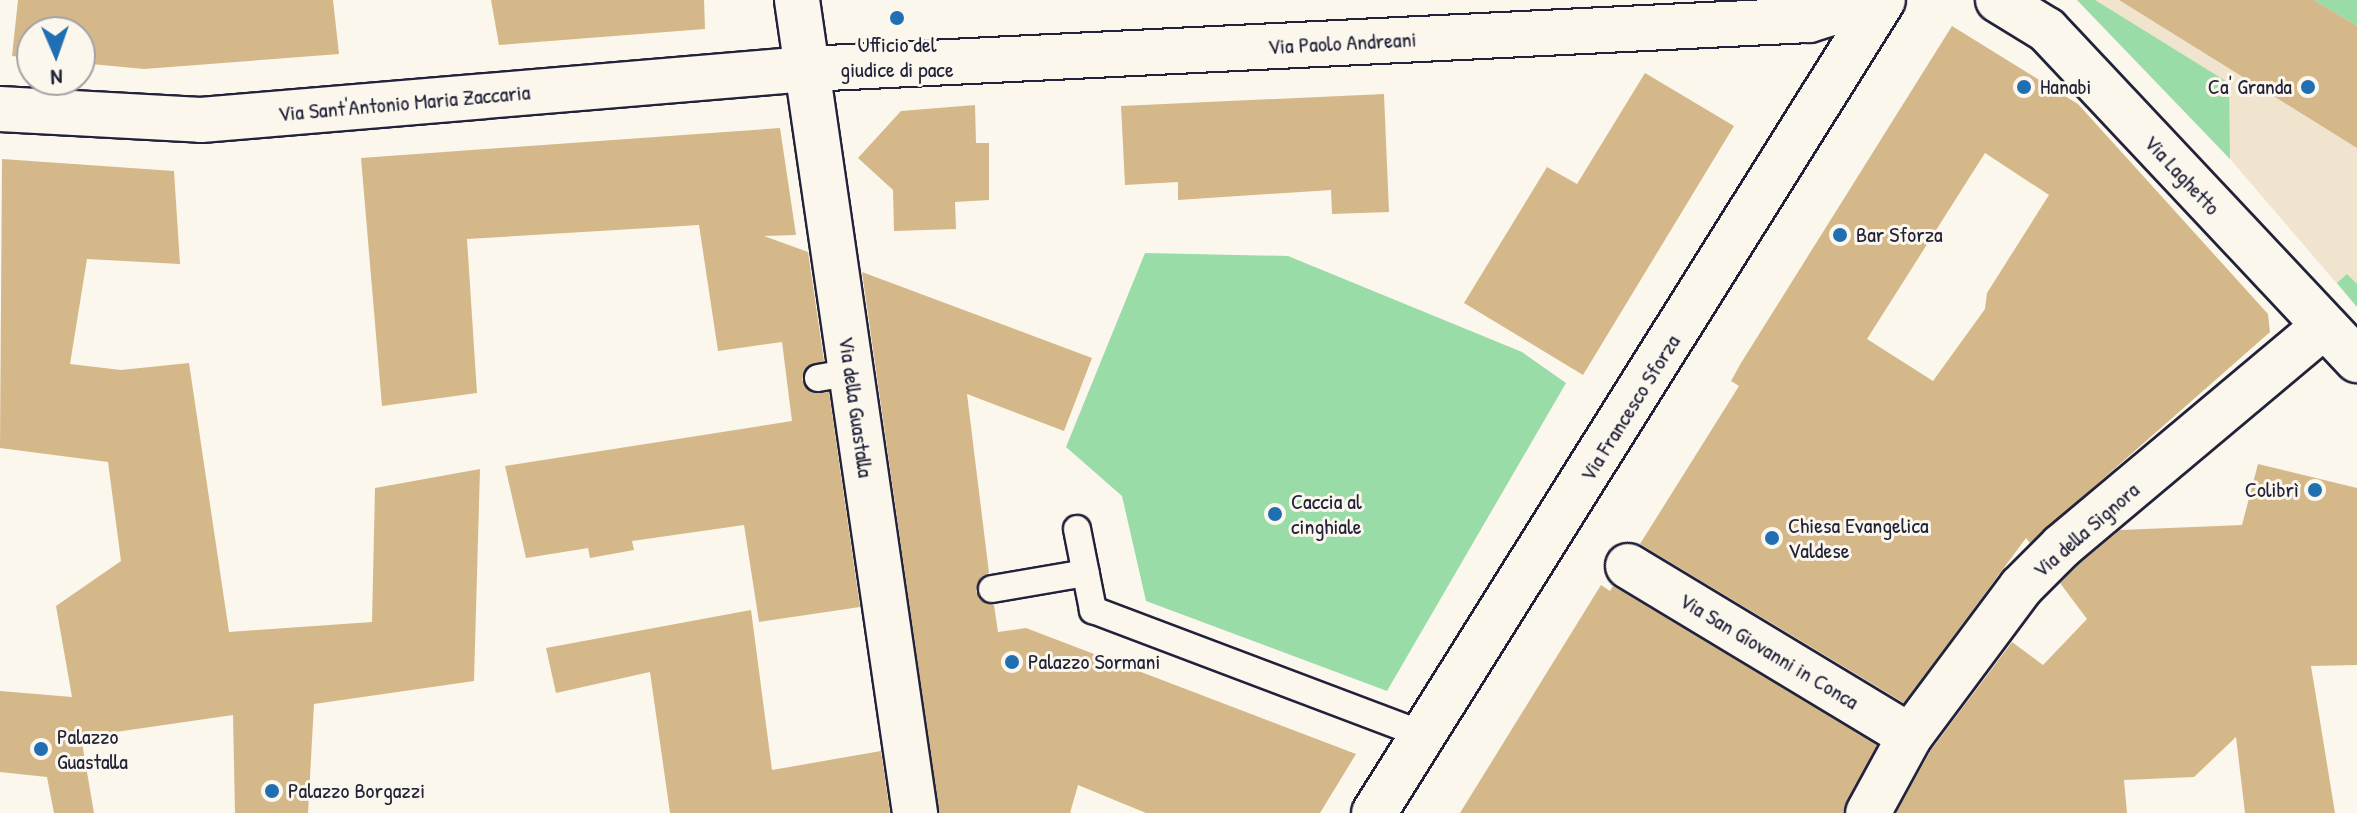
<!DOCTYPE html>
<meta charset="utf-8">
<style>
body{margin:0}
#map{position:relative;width:2357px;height:813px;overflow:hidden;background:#fbf7ec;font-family:"Patrick Hand",sans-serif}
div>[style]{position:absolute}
.built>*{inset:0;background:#f0e4ce}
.green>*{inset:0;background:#9adca7}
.building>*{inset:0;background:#d5b889}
.roads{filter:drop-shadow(2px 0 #22223b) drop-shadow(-2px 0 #22223b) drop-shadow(0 2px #22223b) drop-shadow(0 -2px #22223b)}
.lane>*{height:26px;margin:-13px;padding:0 13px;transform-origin:13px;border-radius:13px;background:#fbf7ec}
.street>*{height:44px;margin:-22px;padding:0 22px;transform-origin:22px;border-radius:22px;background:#fbf7ec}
.secondary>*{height:44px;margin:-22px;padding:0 22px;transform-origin:22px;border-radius:22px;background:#fbf7ec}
.dots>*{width:22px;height:22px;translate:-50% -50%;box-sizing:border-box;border:4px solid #fbf7ec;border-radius:50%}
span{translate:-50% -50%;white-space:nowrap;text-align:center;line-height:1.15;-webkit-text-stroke:6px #fbf7ec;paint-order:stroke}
.street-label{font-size:22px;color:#22223b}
.poi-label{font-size:22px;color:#22223b}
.left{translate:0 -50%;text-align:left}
.right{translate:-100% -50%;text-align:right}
.north{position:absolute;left:16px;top:16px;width:80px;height:80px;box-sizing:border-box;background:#fbf7ec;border:2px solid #a4a2a5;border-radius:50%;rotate:178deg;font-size:22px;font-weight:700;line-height:32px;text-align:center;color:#22223b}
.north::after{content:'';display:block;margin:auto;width:28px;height:36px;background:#1f6fb2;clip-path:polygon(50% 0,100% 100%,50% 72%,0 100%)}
</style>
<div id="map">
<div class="built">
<i style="clip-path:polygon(2077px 0,2357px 0,2357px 307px,2230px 159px)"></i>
</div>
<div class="green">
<i style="clip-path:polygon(2077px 0,2095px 0,2229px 83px,2230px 159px)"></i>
<i style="clip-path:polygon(2314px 0,2357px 0,2357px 26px)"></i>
<i style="clip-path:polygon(1145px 253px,1288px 256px,1522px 352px,1566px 383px,1387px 691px,1146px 601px,1122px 496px,1066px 447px)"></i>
<i style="clip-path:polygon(2347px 274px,2357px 284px,2357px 307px,2337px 283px)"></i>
</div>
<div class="building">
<i style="clip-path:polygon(18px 0,333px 0,339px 54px,144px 69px,80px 63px,80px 32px,32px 32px,32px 58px,12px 56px)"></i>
<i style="clip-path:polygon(491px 0,704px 0,705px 29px,499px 45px)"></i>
<i style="clip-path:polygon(2119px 0,2314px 0,2357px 26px,2357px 148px)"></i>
<i style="clip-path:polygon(evenodd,1952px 26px,2078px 104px,2268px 314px,2270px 332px,2030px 543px,2026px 538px,1904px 703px,1640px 544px,1739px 386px,1731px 381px,1741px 363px,1952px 26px,1985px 153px,2049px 195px,1987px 293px,1985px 309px,1933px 381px,1867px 339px,1985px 153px)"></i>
<i style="clip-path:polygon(1645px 73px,1734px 126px,1583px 375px,1464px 303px,1547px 167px,1577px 184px)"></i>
<i style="clip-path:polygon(1384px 94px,1389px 212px,1332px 214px,1331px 190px,1178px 200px,1178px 182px,1125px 185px,1121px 106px)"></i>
<i style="clip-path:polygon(975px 105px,976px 143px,989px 143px,989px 200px,955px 202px,956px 229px,894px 231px,893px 190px,858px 158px,901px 111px)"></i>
<i style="clip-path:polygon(780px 128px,796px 235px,764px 236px,808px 252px,824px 361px,807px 366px,802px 380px,812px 393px,829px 392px,860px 607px,759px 622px,744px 525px,632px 541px,634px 550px,590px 558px,588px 548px,526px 558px,505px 466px,792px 421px,782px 342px,718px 351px,699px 225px,467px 239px,477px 393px,382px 406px,361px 158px)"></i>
<i style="clip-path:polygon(2px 159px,174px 171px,180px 264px,87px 259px,70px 364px,121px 370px,189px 363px,229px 632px,372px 622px,375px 488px,480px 469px,474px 681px,314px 704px,308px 813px,235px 813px,233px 715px,81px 737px,94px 813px,54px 813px,47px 777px,0 772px,0 691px,72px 697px,56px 606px,121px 561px,108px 462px,0 448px)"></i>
<i style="clip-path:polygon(862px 272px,1092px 358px,1064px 431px,967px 394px,989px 573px,981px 577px,976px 591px,980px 600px,994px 605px,998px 632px,1026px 628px,1356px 754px,1320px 813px,1146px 813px,1078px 785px,1070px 813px,939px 813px)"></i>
<i style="clip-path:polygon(2258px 464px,2357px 488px,2357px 665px,2311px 666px,2335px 813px,2245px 813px,2236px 737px,2194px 777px,2124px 780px,2127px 813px,1896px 813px,1931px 750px,2012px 642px,2043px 665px,2087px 619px,2060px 583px,2079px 564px,2120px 530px,2242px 525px)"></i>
<i style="clip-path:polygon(1601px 585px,1610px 591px,1613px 586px,1877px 745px,1843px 813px,1460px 813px)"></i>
<i style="clip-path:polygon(751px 610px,772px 770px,881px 751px,890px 813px,670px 813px,650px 672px,556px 693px,546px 648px)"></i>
</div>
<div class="roads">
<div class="lane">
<i style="left:818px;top:378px;width:34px;rotate:-10deg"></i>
<i style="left:1077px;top:529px;width:83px;rotate:78.8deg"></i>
<i style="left:1093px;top:610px;width:354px;rotate:20.7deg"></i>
<i style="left:992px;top:589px;width:95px;rotate:-9.7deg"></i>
</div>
<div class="street">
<i style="left:797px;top:0;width:822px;rotate:81.74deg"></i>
<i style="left:1998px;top:0;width:57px;rotate:31.5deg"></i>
<i style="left:2047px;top:30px;width:453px;rotate:46.8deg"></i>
<i style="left:0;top:109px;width:201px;rotate:3.1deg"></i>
<i style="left:201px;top:120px;width:608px;rotate:-4.81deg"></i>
<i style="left:807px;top:69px;width:1003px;rotate:-2.8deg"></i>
<i style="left:1809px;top:20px;width:67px;rotate:-17.4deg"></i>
<i style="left:1628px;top:566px;width:329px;rotate:31.1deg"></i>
<i style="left:1868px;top:813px;width:88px;rotate:-61.4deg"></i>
<i style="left:1910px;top:736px;width:186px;rotate:-53.3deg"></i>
<i style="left:2021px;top:587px;width:58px;rotate:-45deg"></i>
<i style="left:2062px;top:546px;width:341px;rotate:-40deg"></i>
</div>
<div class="secondary">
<i style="left:1374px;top:813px;width:959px;rotate:-57.95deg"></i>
</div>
</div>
<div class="dots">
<i style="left:897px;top:18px;background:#1f6fb2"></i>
<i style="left:2024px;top:87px;background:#1f6fb2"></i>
<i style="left:2308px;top:87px;background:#1f6fb2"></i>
<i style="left:1840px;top:235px;background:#1f6fb2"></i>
<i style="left:2315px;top:490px;background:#1f6fb2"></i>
<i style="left:1275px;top:514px;background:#1f6fb2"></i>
<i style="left:1772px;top:538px;background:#1f6fb2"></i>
<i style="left:1012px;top:662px;background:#1f6fb2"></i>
<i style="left:41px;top:749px;background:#1f6fb2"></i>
<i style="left:272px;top:791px;background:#1f6fb2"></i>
</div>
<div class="street-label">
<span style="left:1342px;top:43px;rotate:-3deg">Via Paolo Andreani</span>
<span style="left:404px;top:103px;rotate:-5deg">Via Sant'Antonio Maria Zaccaria</span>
<span style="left:2182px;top:175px;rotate:47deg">Via Laghetto</span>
<span style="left:856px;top:407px;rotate:82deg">Via della Guastalla</span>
<span style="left:1630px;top:408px;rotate:-58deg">Via Francesco Sforza</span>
<span style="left:2086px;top:530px;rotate:-41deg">Via della Signora</span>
<span style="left:1769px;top:651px;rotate:31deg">Via San Giovanni in Conca</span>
</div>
<div class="poi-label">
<span style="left:897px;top:57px">Ufficio del<br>giudice di pace</span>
<span class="left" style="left:2040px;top:87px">Hanabi</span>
<span class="right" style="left:2292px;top:87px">Ca' Granda</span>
<span class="left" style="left:1856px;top:235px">Bar Sforza</span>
<span class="right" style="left:2299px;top:490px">Colibrì</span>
<span class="left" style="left:1291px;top:514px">Caccia al<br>cinghiale</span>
<span class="left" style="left:1788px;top:538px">Chiesa Evangelica<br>Valdese</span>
<span class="left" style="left:1028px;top:662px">Palazzo Sormani</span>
<span class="left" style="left:57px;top:749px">Palazzo<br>Guastalla</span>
<span class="left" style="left:288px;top:791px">Palazzo Borgazzi</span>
</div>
<div class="north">N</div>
</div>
